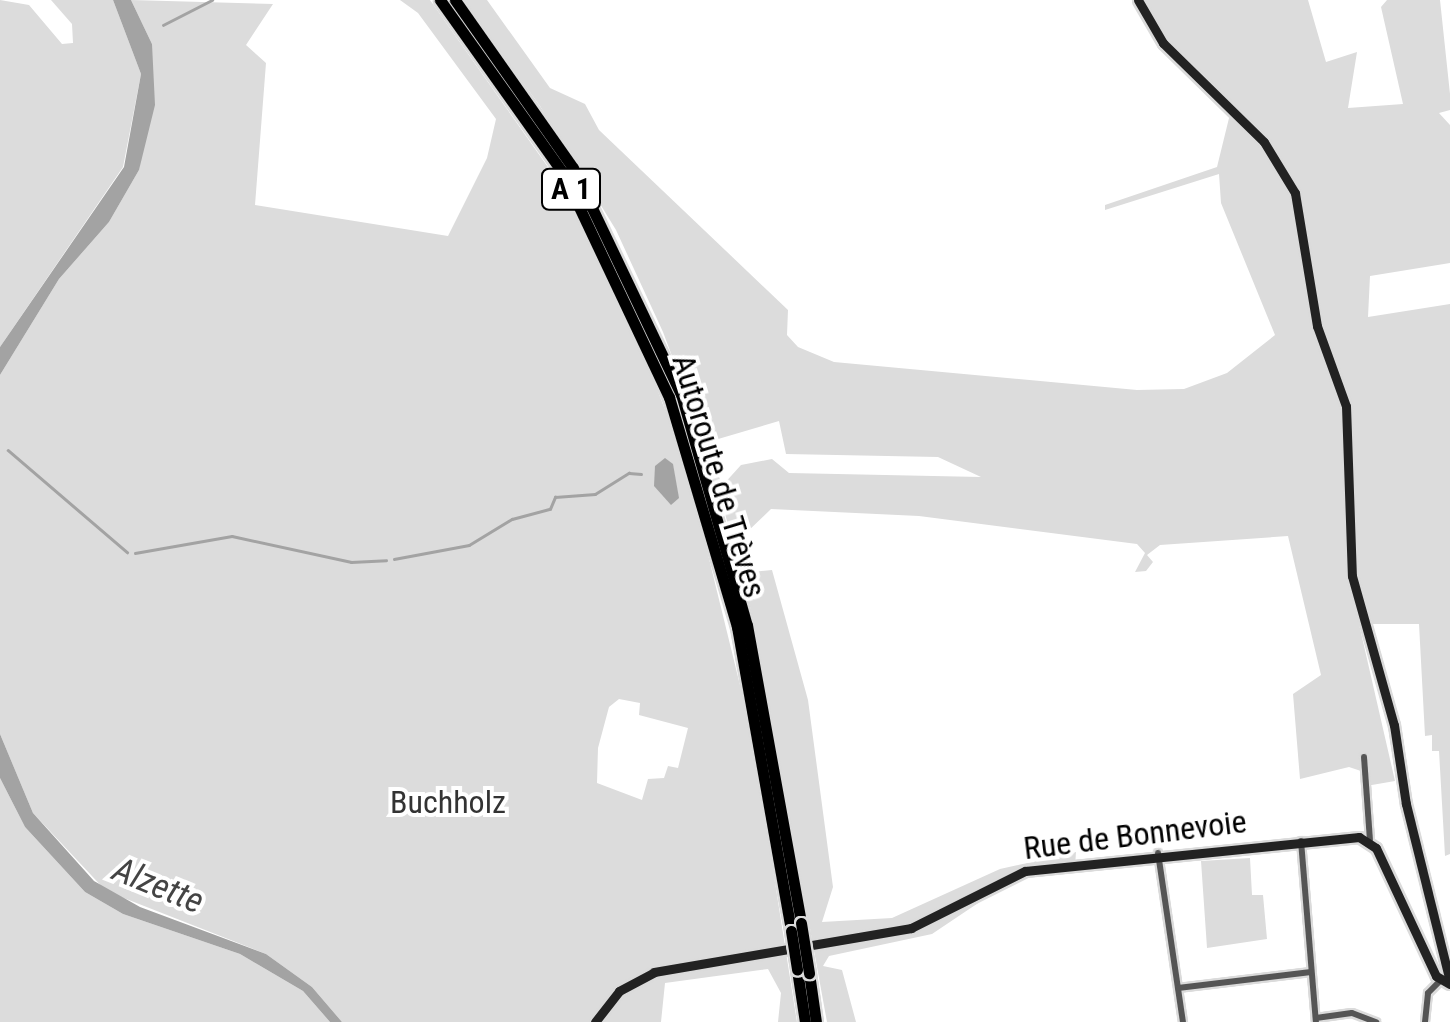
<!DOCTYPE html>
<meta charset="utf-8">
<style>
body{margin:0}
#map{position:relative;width:1450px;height:1022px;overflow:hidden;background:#fff;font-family:"Roboto Condensed",sans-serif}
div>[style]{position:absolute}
.green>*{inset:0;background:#dcdcdc}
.water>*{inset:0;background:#a3a3a3}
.stream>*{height:2.5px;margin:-1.25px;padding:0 1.25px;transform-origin:1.25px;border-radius:1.25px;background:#a3a3a3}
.roads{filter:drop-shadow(2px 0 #dbdbdb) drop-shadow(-2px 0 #dbdbdb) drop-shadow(0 2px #dbdbdb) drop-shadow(0 -2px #dbdbdb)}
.street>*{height:6px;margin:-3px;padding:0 3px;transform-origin:3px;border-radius:3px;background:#555}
.secondary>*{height:9px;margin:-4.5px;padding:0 4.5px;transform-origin:4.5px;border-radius:4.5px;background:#222}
.highway>*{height:11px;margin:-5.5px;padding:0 5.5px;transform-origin:5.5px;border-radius:5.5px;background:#000}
.bridges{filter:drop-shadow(2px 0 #dbdbdb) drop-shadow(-2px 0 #dbdbdb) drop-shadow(0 2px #dbdbdb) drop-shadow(0 -2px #dbdbdb)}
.highway-bridge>*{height:11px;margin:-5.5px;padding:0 5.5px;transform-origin:5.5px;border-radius:5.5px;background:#000}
span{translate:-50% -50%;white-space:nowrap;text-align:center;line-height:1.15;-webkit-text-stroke:8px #fff;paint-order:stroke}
.shield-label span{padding:2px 8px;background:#fff;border:2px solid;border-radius:8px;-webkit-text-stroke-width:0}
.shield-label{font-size:30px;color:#000;font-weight:700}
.street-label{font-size:32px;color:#000}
.park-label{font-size:32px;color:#333}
.water-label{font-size:35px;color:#444;font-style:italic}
</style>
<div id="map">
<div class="green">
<i style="clip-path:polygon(0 0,29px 5px,62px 44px,73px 43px,72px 24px,51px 0,113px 0,141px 74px,123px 167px,0 347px)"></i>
<i style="clip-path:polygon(evenodd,131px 0,273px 4px,246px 45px,266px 63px,255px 205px,448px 236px,487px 158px,496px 119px,418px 13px,400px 0,430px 0,562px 187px,635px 332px,679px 446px,703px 439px,663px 332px,616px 230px,540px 106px,463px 0,487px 0,550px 88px,585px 104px,599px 130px,788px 310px,787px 335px,798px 347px,834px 362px,1137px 390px,1184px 389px,1227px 373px,1275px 335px,1221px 203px,1219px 174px,1105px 210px,1105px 205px,1217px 167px,1230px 114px,1161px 37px,1141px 0,1308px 0,1326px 62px,1357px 52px,1348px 108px,1403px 104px,1381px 7px,1387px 0,1440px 0,1450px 94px,1450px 110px,1439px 113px,1450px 125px,1450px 263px,1370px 276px,1368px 317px,1450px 304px,1450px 854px,1445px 856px,1439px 751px,1432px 751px,1432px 735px,1425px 736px,1419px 624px,1359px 624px,1395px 781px,1366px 786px,1367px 773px,1349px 767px,1300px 779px,1293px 694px,1321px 675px,1288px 536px,1160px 545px,1147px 555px,1153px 562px,1146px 571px,1135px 572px,1145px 553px,1137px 544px,919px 516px,771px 509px,745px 534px,747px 552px,752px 572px,772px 570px,808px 700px,833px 887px,822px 922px,892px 918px,1000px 869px,1076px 852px,1075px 867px,1011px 881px,932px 934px,829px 956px,823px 966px,842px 970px,856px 1022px,827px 1022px,754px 622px,719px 491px,688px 473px,751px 730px,797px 1022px,778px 1022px,781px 993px,768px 969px,665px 983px,661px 1022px,342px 1022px,312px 987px,266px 954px,106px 891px,33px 813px,0 734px,0 375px,59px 279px,109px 222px,139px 170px,152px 44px,131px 0,779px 421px,786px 454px,938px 457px,981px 477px,789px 473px,772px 459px,741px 465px,722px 486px,708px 442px,779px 421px,131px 0,619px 699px,640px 703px,639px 715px,688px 728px,678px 768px,668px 766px,664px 778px,648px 779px,642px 800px,597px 783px,598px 748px,609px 707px,619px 699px)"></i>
<i style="clip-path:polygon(0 778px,25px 827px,85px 892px,123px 914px,240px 954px,303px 991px,330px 1022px,0 1022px)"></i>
<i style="clip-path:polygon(1250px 858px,1252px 895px,1263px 895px,1267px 939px,1207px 948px,1201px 861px)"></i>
</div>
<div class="water">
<i style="clip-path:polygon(113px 0,131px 0,152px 44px,155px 105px,139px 170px,109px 222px,59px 279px,0 375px,0 347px,124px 167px,141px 74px)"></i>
<i style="clip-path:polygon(665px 458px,673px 464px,679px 498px,671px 505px,654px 486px,655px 466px)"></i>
<i style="clip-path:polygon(0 734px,33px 813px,94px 881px,140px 907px,266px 954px,312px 987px,342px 1022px,330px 1022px,303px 991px,240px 954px,123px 914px,85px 892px,25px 827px,0 778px)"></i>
</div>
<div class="stream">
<i style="left:163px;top:25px;width:55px;rotate:-27deg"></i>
<i style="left:8px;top:450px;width:157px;rotate:40.6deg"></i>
<i style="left:135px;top:553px;width:98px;rotate:-9.9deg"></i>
<i style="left:232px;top:536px;width:122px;rotate:12.3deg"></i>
<i style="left:351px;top:562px;width:35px;rotate:-3deg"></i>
<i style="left:394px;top:559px;width:76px;rotate:-10.6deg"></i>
<i style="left:469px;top:545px;width:50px;rotate:-31.2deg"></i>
<i style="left:512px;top:519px;width:39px;rotate:-15deg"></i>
<i style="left:550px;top:509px;width:13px;rotate:-67deg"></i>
<i style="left:555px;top:497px;width:40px;rotate:-4.3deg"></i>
<i style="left:595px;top:494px;width:40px;rotate:-32deg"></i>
<i style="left:629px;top:473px;width:12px;rotate:5deg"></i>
</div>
<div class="roads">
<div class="street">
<i style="left:1364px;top:757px;width:83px;rotate:85.9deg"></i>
<i style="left:1301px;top:841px;width:182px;rotate:85.3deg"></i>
<i style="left:1158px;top:853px;width:171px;rotate:81.6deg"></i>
<i style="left:1178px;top:988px;width:134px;rotate:-6.9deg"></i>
<i style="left:1316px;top:1018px;width:36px;rotate:-8deg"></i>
<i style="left:1352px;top:1013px;width:26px;rotate:21deg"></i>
<i style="left:1425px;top:1022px;width:29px;rotate:-84deg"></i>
<i style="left:1428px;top:993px;width:17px;rotate:-45deg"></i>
</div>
<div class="secondary">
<i style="left:1138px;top:0;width:50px;rotate:59.8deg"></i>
<i style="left:1163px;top:43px;width:141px;rotate:44.4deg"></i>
<i style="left:1264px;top:142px;width:60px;rotate:58.7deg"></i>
<i style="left:1295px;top:193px;width:135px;rotate:80.6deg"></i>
<i style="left:1317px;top:326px;width:85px;rotate:70.1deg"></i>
<i style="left:1346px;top:406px;width:170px;rotate:88deg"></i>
<i style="left:1352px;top:576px;width:155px;rotate:74.3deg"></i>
<i style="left:1394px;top:725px;width:80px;rotate:81.4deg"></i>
<i style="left:1406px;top:804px;width:183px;rotate:76.1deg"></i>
<i style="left:595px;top:1022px;width:39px;rotate:-52deg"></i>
<i style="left:619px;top:991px;width:40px;rotate:-28deg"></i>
<i style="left:654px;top:972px;width:261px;rotate:-9.7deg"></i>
<i style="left:911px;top:928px;width:127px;rotate:-26.6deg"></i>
<i style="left:1025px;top:871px;width:336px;rotate:-5.8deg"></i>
<i style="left:1359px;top:837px;width:20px;rotate:33deg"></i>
<i style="left:1376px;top:848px;width:141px;rotate:64.9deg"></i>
<i style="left:1436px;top:976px;width:16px;rotate:30deg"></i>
</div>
<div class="highway">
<i style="left:440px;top:0;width:212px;rotate:54.6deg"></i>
<i style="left:563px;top:173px;width:248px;rotate:64.7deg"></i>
<i style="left:669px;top:397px;width:240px;rotate:73.5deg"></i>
<i style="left:737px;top:627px;width:309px;rotate:79.9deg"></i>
<i style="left:455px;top:0;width:205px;rotate:54.9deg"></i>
<i style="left:573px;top:168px;width:250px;rotate:64.5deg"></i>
<i style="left:681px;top:394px;width:240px;rotate:74.1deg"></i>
<i style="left:747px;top:625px;width:303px;rotate:79.7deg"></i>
<i style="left:797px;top:970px;width:53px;rotate:81.3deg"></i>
<i style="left:809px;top:973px;width:49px;rotate:81.9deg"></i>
</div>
</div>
<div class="bridges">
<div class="highway-bridge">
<i style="left:801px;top:923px;width:51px;rotate:80.9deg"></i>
<i style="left:791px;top:931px;width:39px;rotate:81deg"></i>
</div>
</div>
<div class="shield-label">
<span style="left:571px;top:189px">A 1</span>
</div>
<div class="street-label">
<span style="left:719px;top:476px;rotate:73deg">Autoroute de Trèves</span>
<span style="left:1135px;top:835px;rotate:-7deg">Rue de Bonnevoie</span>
</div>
<div class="park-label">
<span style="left:448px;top:802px">Buchholz</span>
</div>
<div class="water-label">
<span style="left:158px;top:886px;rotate:22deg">Alzette</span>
</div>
</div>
